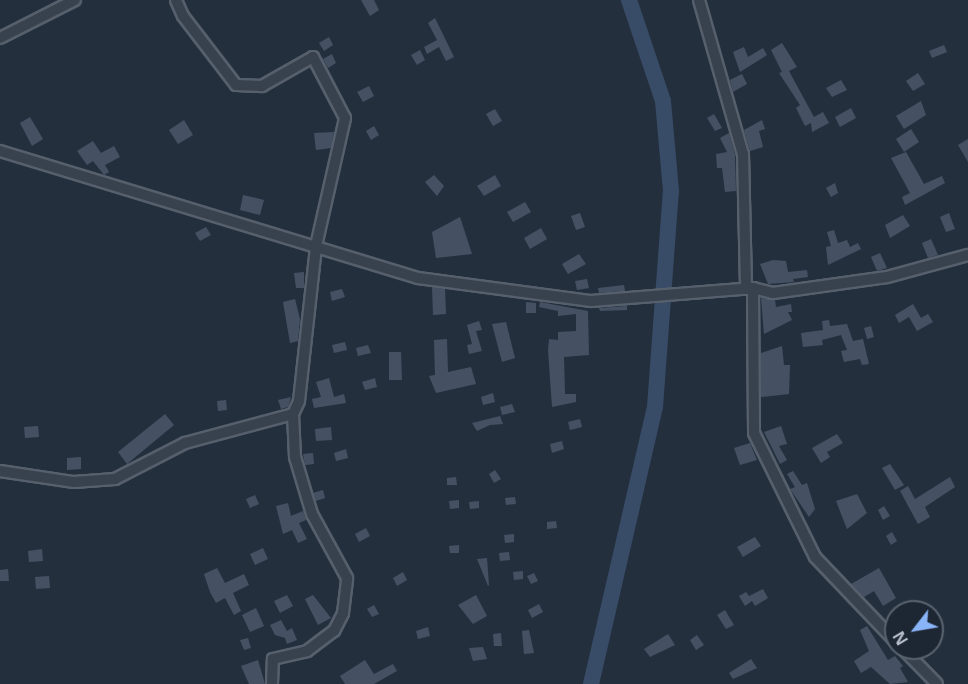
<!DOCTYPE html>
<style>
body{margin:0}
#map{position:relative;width:968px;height:684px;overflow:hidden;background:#242f3e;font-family:"Noto Sans",sans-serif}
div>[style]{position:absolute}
.river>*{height:16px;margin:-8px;padding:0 8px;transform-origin:8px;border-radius:8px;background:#394c67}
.building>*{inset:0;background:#455162}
.roads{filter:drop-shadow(2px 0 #565f6c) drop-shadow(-2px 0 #565f6c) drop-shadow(0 2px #565f6c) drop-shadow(0 -2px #565f6c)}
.minor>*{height:10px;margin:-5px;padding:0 5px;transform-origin:5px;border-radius:5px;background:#38414e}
span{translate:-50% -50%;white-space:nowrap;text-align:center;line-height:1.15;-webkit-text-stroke:5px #1d2633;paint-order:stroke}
.north{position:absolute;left:884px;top:600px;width:60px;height:60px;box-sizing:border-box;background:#1d2633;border:2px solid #59626f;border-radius:50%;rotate:239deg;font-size:16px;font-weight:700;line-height:24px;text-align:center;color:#b4bcc9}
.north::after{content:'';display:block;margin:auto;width:21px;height:27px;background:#8ab4f8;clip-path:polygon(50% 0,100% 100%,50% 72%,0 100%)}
</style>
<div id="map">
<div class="river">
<i style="left:591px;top:684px;width:284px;rotate:-77deg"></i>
<i style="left:655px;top:407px;width:217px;rotate:-85.8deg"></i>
<i style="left:671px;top:191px;width:90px;rotate:-95.1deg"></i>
<i style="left:663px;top:101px;width:107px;rotate:-108.6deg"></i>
</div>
<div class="building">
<i style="clip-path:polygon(361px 0,374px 0,379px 10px,370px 16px)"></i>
<i style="clip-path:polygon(435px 18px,454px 57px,446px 61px,439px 47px,427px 54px,424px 47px,437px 40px,428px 23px)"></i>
<i style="clip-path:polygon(329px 37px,333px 45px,324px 51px,319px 43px)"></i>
<i style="clip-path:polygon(782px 43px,797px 67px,789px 71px,814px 117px,823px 112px,829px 123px,812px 132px,811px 123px,805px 126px,796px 108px,800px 105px,779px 73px,782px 72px,771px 50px)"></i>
<i style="clip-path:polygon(944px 45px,947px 52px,932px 58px,929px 51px)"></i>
<i style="clip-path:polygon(744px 47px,748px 57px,763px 48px,767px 55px,740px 72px,733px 52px)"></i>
<i style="clip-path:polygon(420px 50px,425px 60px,417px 65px,411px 55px)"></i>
<i style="clip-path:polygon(332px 54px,336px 63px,328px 68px,323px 59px)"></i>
<i style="clip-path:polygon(918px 73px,925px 84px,913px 91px,906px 81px)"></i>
<i style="clip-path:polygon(742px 74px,747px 84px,733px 92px,730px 80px)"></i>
<i style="clip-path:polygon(841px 80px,847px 90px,832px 97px,826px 88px)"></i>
<i style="clip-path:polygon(369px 86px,374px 96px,363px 102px,357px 92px)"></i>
<i style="clip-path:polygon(921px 101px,926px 115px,904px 129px,896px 116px)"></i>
<i style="clip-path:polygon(851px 108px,856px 118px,840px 127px,835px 117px)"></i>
<i style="clip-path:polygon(495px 109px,502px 121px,493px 126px,486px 114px)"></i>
<i style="clip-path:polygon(714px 114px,722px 128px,715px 131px,707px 118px)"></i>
<i style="clip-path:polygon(30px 117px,43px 139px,32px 146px,20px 123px)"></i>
<i style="clip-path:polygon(184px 120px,193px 135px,178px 144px,169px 130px)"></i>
<i style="clip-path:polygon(762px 120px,765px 129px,759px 131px,763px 147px,750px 151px,744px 130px)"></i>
<i style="clip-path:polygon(374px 126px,379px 135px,371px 140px,366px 131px)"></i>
<i style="clip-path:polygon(911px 129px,919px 142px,904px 152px,896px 139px)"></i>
<i style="clip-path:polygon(334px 132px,331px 148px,316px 150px,314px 133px)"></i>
<i style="clip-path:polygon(729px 133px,735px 155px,736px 191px,725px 192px,722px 168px,717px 168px,716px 154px,727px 152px,720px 138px)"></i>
<i style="clip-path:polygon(968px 139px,968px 162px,958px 145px)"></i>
<i style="clip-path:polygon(93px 141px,101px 153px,114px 146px,120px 157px,105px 165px,109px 172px,104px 175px,93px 161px,87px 165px,77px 151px)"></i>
<i style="clip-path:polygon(906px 152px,924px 184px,942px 176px,945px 183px,905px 205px,902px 197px,910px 193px,891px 158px)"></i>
<i style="clip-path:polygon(434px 175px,444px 186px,437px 196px,425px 182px)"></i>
<i style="clip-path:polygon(495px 175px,501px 186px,484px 196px,477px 186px)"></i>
<i style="clip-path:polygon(835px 183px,838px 193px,831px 197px,826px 188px)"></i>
<i style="clip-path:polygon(243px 195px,264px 200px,260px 215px,240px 210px)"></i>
<i style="clip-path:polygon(525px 202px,531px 212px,513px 222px,507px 212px)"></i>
<i style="clip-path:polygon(580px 213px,585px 227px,576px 230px,571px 216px)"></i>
<i style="clip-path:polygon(949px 213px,955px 229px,946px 232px,940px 217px)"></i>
<i style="clip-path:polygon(903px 215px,910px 226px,890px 238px,885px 225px)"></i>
<i style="clip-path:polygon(460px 217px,472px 254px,436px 258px,432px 232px)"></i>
<i style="clip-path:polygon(206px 227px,211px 235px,200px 241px,195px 233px)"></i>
<i style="clip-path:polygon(541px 228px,547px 239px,530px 249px,524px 238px)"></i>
<i style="clip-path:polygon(834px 230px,838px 243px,847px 240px,850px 247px,858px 243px,861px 249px,828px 265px,826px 247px,831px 246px,827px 232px)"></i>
<i style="clip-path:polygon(931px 239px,938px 255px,928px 258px,922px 243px)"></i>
<i style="clip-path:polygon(880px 253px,887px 268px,877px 271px,871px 257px)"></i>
<i style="clip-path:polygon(579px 254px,586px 264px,568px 274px,562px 264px)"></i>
<i style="clip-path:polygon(773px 260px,786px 261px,788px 272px,807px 270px,808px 277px,793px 279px,794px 282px,768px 284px,760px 264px)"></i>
<i style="clip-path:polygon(304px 272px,304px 288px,296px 288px,294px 273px)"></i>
<i style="clip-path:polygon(587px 279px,589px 288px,577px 290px,575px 281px)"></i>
<i style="clip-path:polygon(624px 285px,625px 291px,599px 293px,598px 288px)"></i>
<i style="clip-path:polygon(432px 287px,445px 289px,446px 314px,433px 315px)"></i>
<i style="clip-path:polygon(342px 289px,345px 297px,332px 301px,330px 292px)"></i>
<i style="clip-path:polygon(761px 298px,775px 300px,776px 307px,791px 304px,792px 312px,788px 312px,792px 320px,764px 334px)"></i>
<i style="clip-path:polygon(295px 299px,300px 319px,298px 341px,290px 343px,283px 302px)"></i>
<i style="clip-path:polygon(526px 302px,536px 303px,536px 313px,526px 313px)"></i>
<i style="clip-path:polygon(540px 302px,588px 311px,589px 355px,564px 357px,565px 394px,576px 394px,576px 402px,552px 407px,548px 350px,549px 339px,558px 340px,558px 332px,576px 331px,576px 314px,558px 316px,558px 311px,539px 307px)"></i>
<i style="clip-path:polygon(913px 304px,921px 318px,928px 314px,933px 322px,917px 331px,909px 317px,899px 323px,895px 315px)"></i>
<i style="clip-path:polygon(627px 306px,627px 310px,600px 311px,599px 308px)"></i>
<i style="clip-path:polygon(829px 320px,830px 326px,847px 324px,853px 341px,863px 339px,869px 364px,862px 365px,860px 359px,844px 362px,841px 351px,847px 350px,841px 335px,822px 340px,823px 345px,803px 347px,801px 333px,823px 330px,822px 321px)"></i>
<i style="clip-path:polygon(479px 321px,482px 330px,476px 331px,482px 351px,469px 354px,467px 345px,472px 344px,467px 325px)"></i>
<i style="clip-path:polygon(506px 322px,515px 358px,502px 362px,492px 324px)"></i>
<i style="clip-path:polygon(871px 326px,874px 337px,867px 339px,864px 328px)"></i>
<i style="clip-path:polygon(447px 339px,448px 372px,471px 367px,476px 384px,436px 393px,429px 376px,435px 375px,434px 340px)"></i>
<i style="clip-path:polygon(345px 342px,347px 350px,334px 353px,332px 345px)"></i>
<i style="clip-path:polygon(368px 345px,371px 353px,358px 356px,356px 348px)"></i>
<i style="clip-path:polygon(782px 346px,784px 365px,790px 365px,789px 394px,761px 397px,761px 353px)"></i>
<i style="clip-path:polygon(389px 352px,401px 352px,402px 380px,389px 380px)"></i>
<i style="clip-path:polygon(329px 378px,334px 397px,344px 394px,346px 403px,314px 408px,312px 399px,321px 397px,316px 382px)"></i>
<i style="clip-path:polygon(375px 378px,377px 387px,365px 390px,362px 382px)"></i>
<i style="clip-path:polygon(493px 393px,495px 402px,483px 405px,481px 397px)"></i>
<i style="clip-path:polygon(291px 397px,288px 407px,281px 409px,278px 400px)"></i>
<i style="clip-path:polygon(226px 400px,227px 410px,218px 411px,217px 401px)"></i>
<i style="clip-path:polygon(512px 404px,515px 412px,502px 415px,500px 407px)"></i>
<i style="clip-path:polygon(165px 414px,174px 425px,127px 464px,118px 452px)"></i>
<i style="clip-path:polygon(500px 416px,503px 424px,490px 425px,477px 431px,472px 423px)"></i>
<i style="clip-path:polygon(580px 419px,582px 427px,570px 430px,568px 422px)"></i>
<i style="clip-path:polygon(38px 426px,39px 437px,25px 438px,24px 427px)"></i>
<i style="clip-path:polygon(781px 426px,787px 444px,779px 446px,787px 460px,780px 464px,764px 432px)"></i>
<i style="clip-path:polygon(331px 427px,332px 440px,316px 441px,315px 429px)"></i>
<i style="clip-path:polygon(837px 434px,843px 443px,827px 452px,830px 457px,821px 463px,812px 448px)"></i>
<i style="clip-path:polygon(562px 441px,564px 449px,552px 453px,550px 444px)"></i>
<i style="clip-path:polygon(750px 443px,757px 460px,740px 465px,734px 448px)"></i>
<i style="clip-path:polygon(346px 449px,348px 458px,336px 461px,334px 453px)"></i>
<i style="clip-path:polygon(313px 453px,314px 464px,305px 465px,303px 454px)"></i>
<i style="clip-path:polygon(81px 457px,81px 469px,67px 470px,67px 458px)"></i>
<i style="clip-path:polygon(890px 464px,904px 485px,895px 490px,882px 468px)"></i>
<i style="clip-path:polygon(495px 470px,501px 479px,494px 483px,489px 474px)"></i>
<i style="clip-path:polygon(793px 471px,802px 485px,807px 483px,815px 509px,809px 517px,790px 489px,795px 487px,787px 474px)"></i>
<i style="clip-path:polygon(456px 477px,457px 485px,447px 485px,447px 478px)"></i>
<i style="clip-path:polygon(950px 477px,955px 487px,925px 507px,930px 517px,918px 524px,900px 491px,908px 486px,915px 499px)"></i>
<i style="clip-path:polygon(323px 490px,325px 498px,316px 501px,313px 493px)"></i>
<i style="clip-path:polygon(857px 494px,867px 513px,847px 529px,836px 501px)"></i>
<i style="clip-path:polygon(255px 495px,259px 504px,250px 508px,246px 499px)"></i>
<i style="clip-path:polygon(515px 497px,516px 504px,506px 505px,505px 498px)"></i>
<i style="clip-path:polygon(459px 500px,459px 508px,450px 509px,449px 501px)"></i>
<i style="clip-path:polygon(479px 501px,479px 508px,470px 509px,469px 502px)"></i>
<i style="clip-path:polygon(288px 503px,291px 516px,303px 511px,306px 520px,299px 523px,307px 539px,298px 543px,292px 530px,283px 534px,276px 506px)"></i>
<i style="clip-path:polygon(884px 506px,890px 516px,883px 520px,878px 510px)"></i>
<i style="clip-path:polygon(556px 521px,557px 528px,547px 529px,547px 522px)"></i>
<i style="clip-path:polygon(366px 528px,370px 536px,359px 542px,355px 534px)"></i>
<i style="clip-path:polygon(892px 532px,897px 541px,891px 545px,886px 536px)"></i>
<i style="clip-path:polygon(514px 534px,514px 542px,505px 543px,504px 535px)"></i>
<i style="clip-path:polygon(755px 537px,761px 546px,743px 557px,737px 547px)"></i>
<i style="clip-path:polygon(459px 545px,459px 553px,450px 553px,449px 546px)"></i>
<i style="clip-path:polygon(263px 548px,268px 559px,255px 565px,250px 554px)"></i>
<i style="clip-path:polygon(42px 549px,43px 561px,29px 562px,28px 551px)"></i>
<i style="clip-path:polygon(509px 552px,510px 560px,500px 561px,499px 553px)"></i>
<i style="clip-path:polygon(487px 558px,489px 585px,488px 586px,477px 559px)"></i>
<i style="clip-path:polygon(217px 568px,225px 583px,244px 574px,249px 585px,233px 593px,241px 611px,234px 615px,225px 598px,216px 603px,210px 592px,204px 574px)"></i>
<i style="clip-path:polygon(879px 568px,896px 598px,883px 606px,874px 591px,864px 597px,851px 584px)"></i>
<i style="clip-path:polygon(8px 569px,9px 581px,0 581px,0 570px)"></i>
<i style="clip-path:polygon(523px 571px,523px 579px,514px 580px,513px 572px)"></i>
<i style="clip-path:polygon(403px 572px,407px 580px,397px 586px,393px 578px)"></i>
<i style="clip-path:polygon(534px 573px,538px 581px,531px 584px,527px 576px)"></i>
<i style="clip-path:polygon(49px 576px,50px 588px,36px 589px,35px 577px)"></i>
<i style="clip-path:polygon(763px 589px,768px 598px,755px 606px,752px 601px,745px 606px,739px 596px,746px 592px,749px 596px)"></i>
<i style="clip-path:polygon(287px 595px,293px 606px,280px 613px,274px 601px)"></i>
<i style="clip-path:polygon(313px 595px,331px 618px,318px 625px,305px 599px)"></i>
<i style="clip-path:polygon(476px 595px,487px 616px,473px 624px,458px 605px)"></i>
<i style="clip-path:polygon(539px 604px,543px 612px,532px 618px,528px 610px)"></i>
<i style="clip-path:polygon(374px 605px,379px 614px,372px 617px,367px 609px)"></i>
<i style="clip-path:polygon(256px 608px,264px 626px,250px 632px,242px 615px)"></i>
<i style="clip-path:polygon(725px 610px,734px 625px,726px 629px,717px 615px)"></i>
<i style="clip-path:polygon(281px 620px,287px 631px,292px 628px,297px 640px,287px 644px,285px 638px,275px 635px,270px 625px)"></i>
<i style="clip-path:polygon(867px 626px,888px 660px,895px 656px,903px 666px,900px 668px,908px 682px,890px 684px,871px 667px,861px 673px,854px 661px,869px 651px,860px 630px)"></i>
<i style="clip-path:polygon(428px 627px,430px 636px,418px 639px,416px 631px)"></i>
<i style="clip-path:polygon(529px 630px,534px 653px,524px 654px,522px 631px)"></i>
<i style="clip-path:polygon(501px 633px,502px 646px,494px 646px,493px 634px)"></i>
<i style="clip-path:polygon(668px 634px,675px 645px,650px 657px,644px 649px)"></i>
<i style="clip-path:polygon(697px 635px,704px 645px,696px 650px,690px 640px)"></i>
<i style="clip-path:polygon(248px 638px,251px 648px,244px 650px,240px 640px)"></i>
<i style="clip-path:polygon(483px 647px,487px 659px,473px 661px,469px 648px)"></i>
<i style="clip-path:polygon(751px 659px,757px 668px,733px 679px,729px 673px)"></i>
<i style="clip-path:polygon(258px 660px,265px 684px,249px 684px,241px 666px)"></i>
<i style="clip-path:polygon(365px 660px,374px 674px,393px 664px,397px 671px,374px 684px,345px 684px,340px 676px)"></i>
</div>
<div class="roads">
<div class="minor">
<i style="left:699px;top:0;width:160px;rotate:74.1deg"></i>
<i style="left:743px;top:154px;width:135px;rotate:88.7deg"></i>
<i style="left:0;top:38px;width:84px;rotate:-26.9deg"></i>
<i style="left:0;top:151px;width:437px;rotate:16.9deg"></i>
<i style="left:418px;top:278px;width:175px;rotate:7.6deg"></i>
<i style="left:591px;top:301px;width:163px;rotate:-4.6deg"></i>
<i style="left:753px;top:288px;width:21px;rotate:14deg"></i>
<i style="left:773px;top:293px;width:115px;rotate:-8deg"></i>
<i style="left:887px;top:277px;width:84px;rotate:-15.2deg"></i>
<i style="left:753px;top:288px;width:145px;rotate:89.6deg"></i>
<i style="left:754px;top:433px;width:138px;rotate:63.8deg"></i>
<i style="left:815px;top:557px;width:117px;rotate:46.4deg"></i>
<i style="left:0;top:471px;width:75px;rotate:8.5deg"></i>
<i style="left:74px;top:482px;width:41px;rotate:-4.2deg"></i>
<i style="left:115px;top:479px;width:79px;rotate:-27.2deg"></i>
<i style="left:185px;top:443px;width:112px;rotate:-15deg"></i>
<i style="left:293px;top:414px;width:14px;rotate:-65deg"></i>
<i style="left:299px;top:401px;width:156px;rotate:-83.7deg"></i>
<i style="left:316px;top:246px;width:131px;rotate:-77.2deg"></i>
<i style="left:345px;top:118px;width:69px;rotate:-117.7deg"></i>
<i style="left:313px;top:57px;width:59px;rotate:150.4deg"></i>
<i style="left:262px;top:86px;width:26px;rotate:-178deg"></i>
<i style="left:236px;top:85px;width:87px;rotate:-127.5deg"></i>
<i style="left:183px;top:16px;width:17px;rotate:-114deg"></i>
<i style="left:902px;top:648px;width:50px;rotate:45.8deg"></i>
<i style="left:272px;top:684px;width:25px;rotate:-88deg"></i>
<i style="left:273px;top:659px;width:35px;rotate:-13deg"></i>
<i style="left:307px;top:651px;width:34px;rotate:-37deg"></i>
<i style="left:334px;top:631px;width:20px;rotate:-63deg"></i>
<i style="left:343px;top:613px;width:35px;rotate:-83deg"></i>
<i style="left:347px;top:578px;width:73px;rotate:-118.7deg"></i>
<i style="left:312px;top:514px;width:59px;rotate:-106.6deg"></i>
<i style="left:295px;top:457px;width:43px;rotate:-92.7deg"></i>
</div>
</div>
<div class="north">N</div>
</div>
